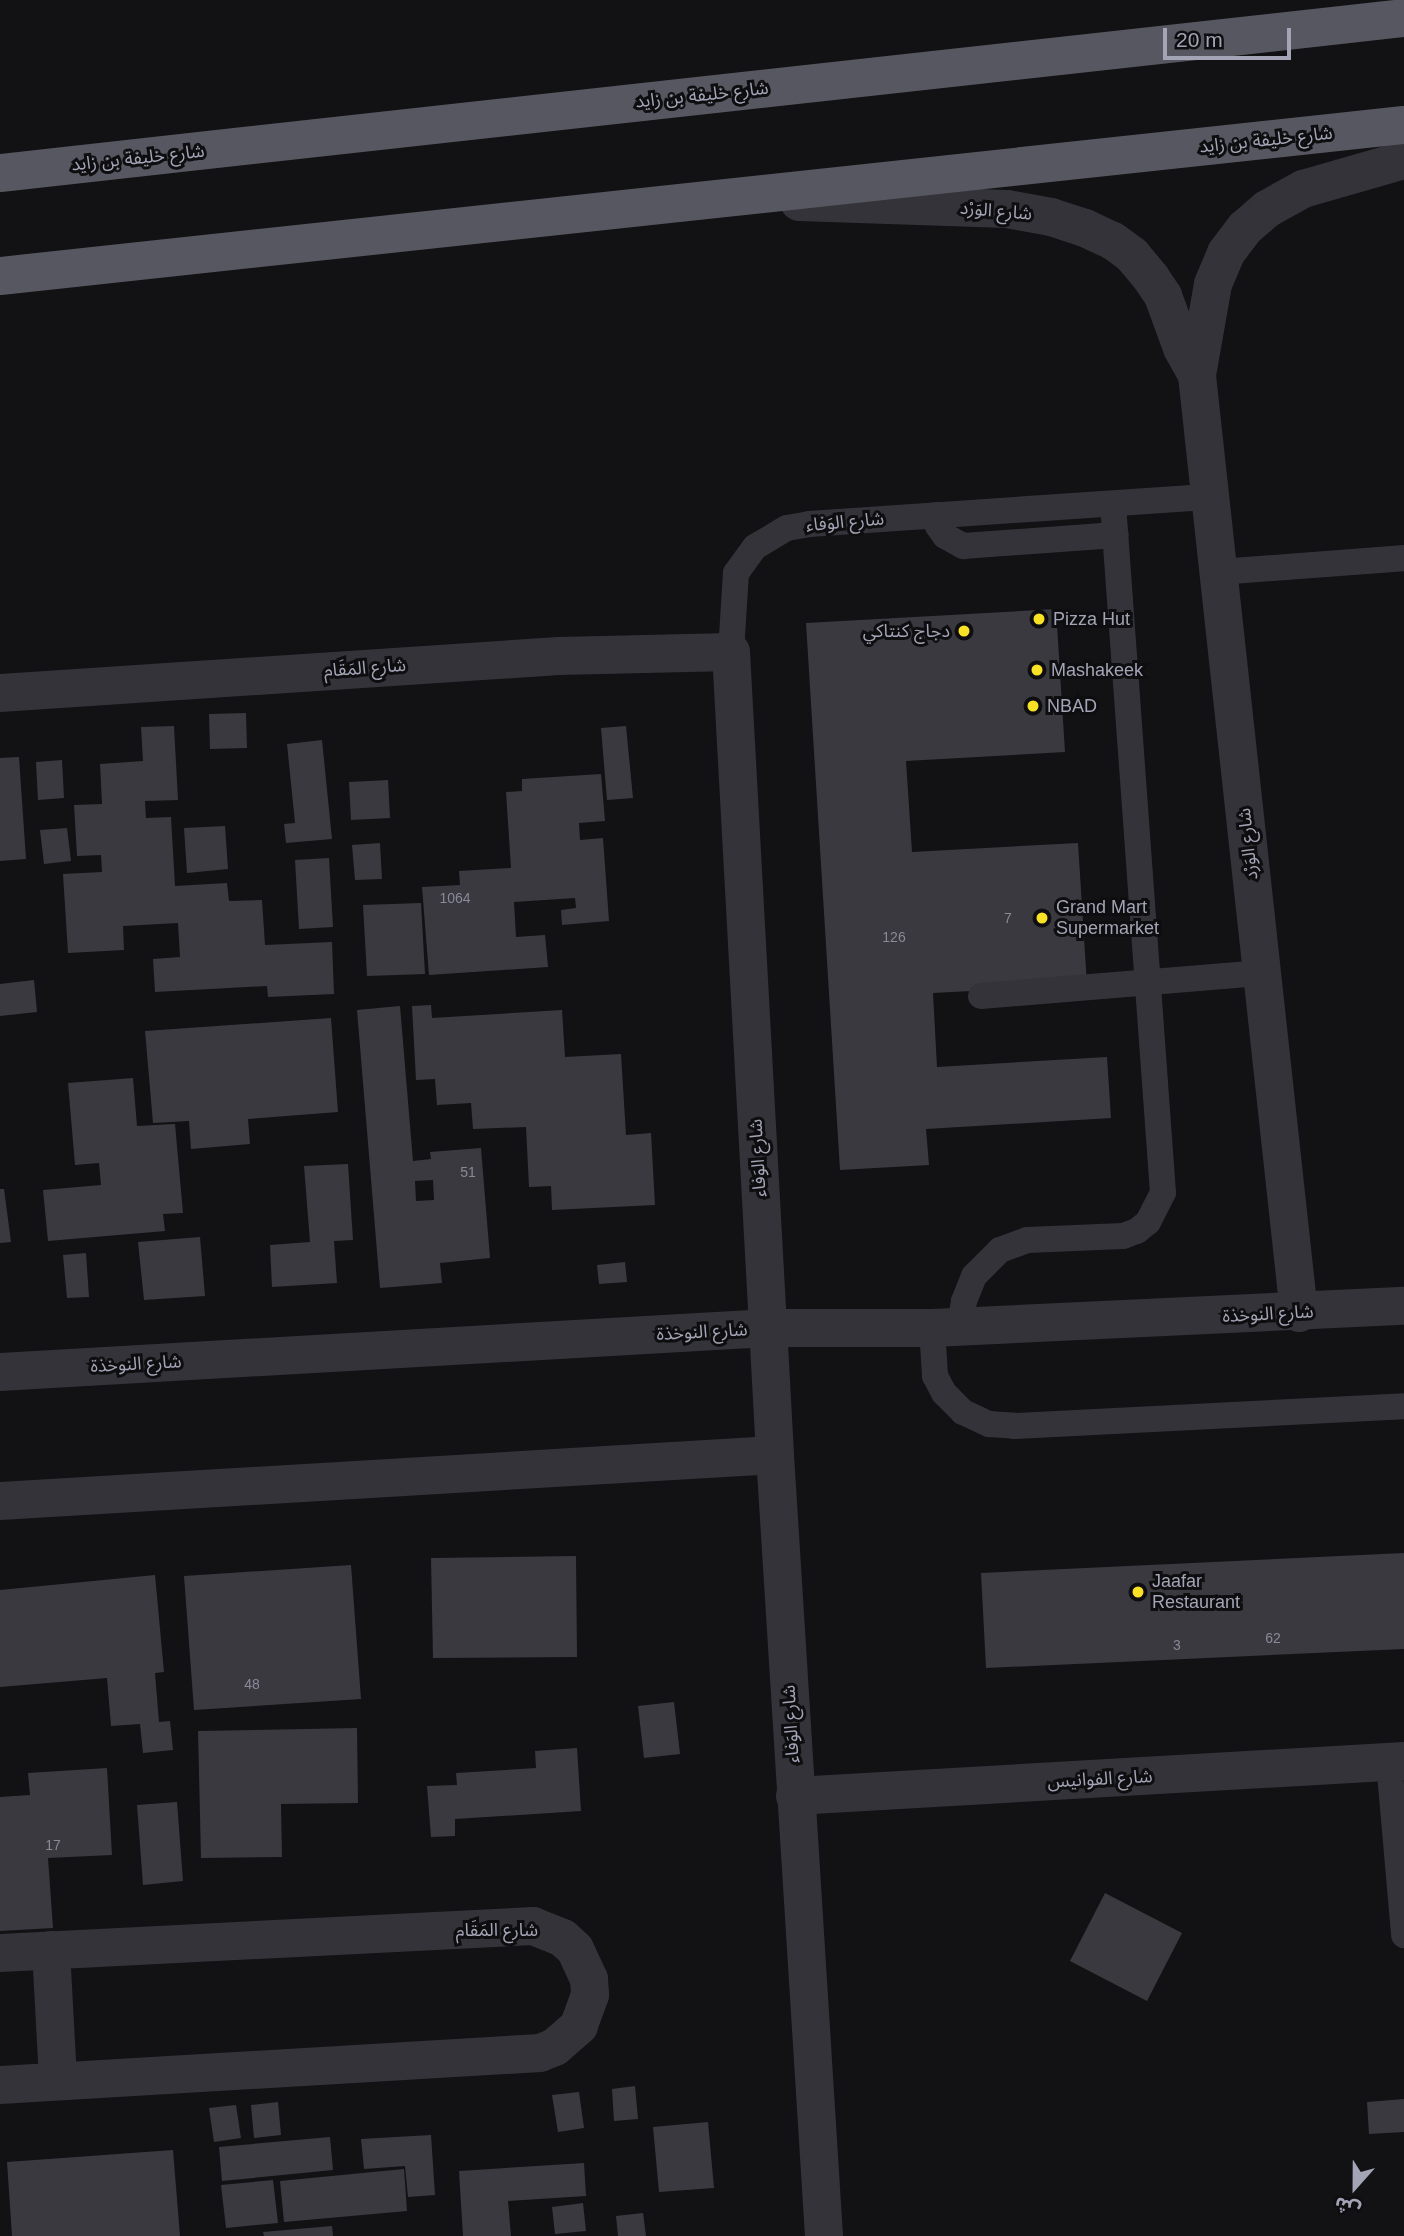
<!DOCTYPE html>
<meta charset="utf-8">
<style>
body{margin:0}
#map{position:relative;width:1404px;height:2236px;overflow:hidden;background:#121214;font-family:Helvetica,"Noto Sans Arabic",sans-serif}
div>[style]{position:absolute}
.building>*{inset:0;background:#3a393f}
.service>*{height:26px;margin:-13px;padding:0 13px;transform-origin:13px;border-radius:13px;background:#333339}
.minor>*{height:38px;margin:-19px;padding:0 19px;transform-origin:19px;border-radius:19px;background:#333339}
.trunk>*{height:38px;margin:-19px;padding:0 19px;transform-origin:19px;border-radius:19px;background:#575761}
.dots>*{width:19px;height:19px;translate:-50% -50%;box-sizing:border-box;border:4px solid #0e0d0f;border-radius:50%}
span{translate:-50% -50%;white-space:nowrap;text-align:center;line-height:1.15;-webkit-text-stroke:6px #0e0d0f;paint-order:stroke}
.number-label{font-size:14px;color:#898998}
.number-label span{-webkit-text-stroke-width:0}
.street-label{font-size:18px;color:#a3a4b5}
.poi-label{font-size:18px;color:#a3a4b5}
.left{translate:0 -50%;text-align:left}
.right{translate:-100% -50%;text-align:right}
.north{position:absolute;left:1320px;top:2152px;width:70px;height:70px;-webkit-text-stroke:5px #0e0d0f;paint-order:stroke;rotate:201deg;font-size:19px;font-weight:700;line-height:28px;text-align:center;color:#a3a4b5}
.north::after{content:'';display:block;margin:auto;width:24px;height:32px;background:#a3a4b5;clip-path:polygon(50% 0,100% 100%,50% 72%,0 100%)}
.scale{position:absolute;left:1163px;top:28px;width:128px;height:32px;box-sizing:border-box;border:4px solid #a3a4b5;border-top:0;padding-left:9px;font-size:21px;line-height:24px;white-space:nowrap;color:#a3a4b5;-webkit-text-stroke:5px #0e0d0f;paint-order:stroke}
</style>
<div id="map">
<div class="building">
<i style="clip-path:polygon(1056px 609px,1065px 752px,906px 761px,912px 852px,1078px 843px,1087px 985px,933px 993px,937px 1067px,1107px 1057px,1111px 1118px,926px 1129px,929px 1165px,840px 1170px,806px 623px)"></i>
<i style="clip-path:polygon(246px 713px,247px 748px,210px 749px,209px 714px)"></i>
<i style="clip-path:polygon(174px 726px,178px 800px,145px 801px,146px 818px,171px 817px,175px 886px,227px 883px,229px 901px,262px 900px,265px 945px,332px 942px,334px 994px,268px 997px,267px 986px,155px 992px,153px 959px,180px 957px,178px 923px,123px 926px,124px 950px,68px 953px,63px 874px,102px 872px,101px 855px,77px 856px,74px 805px,102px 804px,100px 764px,143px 761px,141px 727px)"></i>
<i style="clip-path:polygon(626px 726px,633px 798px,607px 800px,601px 728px)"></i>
<i style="clip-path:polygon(322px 740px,332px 839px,286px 843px,284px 824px,295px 823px,287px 744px)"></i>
<i style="clip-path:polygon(19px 757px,26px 859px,0 861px,0 758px)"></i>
<i style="clip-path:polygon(62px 760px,64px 798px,38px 800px,36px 762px)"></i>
<i style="clip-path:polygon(601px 774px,605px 821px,579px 823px,580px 840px,603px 838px,609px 921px,562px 925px,561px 910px,576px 908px,575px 898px,514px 902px,516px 937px,545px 935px,548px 967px,429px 975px,422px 887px,460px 885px,459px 871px,511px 868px,506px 792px,522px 791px,522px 779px)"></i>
<i style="clip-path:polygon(388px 780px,390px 818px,351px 820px,349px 782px)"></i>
<i style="clip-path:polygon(225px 826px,228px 869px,187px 873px,184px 828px)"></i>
<i style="clip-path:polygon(67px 828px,71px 861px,44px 864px,40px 830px)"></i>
<i style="clip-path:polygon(380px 843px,382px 879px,355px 880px,352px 845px)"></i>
<i style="clip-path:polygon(329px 858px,333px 927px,299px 929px,295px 860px)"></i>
<i style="clip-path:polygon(421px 903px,425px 974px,367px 976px,363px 905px)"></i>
<i style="clip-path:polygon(34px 980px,37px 1012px,0 1016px,0 984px)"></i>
<i style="clip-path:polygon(431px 1005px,432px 1018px,562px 1010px,565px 1057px,621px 1054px,626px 1135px,651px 1133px,655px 1205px,552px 1210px,551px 1186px,529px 1187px,526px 1127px,473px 1129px,471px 1103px,437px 1105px,435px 1079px,416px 1080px,412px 1006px)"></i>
<i style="clip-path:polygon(evenodd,400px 1006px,413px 1161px,431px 1159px,430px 1152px,481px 1148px,490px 1258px,440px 1263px,442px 1283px,380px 1288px,357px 1010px,400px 1006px,433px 1180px,434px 1200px,416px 1201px,415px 1181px,433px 1180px)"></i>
<i style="clip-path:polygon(331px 1018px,338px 1112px,248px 1119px,250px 1144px,191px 1149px,189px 1121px,153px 1123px,145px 1031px)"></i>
<i style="clip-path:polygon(133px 1078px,137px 1126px,175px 1124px,183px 1213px,163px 1214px,165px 1231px,48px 1241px,43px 1190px,101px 1185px,99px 1163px,75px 1165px,68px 1083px)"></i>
<i style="clip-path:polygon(348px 1164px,353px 1240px,334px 1241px,337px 1283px,272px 1287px,270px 1245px,310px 1242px,304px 1166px)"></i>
<i style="clip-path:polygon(0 1189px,4px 1189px,11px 1242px,0 1243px)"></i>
<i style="clip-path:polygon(200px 1237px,205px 1296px,144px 1300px,138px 1242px)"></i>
<i style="clip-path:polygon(86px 1253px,89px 1297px,67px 1298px,63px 1255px)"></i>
<i style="clip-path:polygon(625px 1262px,627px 1282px,599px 1284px,597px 1265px)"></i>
<i style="clip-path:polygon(1404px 1553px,1404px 1649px,986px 1668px,981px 1573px)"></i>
<i style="clip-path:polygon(576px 1556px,577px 1657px,433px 1658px,431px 1558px)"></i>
<i style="clip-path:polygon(351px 1565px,361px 1699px,194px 1710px,184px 1576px)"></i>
<i style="clip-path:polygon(155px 1575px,164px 1672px,155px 1673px,159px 1722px,170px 1721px,173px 1750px,143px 1753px,140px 1724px,111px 1726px,107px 1678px,0 1687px,0 1590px)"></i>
<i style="clip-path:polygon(674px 1702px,680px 1754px,644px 1758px,638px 1706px)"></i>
<i style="clip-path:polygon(357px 1728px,358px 1803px,281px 1804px,282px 1857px,201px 1858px,198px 1731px)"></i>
<i style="clip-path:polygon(577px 1748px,581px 1811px,455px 1819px,455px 1836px,431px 1837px,427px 1786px,457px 1785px,456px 1773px,536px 1768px,535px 1751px)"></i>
<i style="clip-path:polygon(107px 1768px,112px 1855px,48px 1858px,53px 1928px,0 1931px,0 1797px,30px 1795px,28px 1773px)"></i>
<i style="clip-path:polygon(177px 1802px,183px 1881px,143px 1885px,137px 1805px)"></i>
<i style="clip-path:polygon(1105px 1893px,1182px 1933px,1147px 2001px,1070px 1961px)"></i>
<i style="clip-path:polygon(635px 2086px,638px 2119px,614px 2121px,612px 2089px)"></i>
<i style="clip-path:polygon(579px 2092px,584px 2128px,558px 2132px,552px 2095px)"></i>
<i style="clip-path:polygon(1404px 2099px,1404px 2132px,1369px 2134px,1367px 2102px)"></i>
<i style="clip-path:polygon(278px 2102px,281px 2135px,254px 2138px,251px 2105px)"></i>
<i style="clip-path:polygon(236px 2105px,241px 2138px,214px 2142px,209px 2108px)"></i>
<i style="clip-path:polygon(708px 2122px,714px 2188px,659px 2192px,653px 2127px)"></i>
<i style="clip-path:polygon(431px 2135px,435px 2195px,408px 2197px,405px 2166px,364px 2169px,361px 2139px)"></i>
<i style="clip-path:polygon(330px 2137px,333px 2170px,222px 2181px,219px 2147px)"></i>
<i style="clip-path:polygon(173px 2150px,180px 2236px,12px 2236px,7px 2162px)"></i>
<i style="clip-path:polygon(584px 2163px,586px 2196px,508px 2201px,511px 2236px,463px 2236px,459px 2171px)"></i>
<i style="clip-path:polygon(404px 2169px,407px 2211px,284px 2222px,280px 2181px)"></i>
<i style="clip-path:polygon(273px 2180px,278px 2223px,226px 2228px,221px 2185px)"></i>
<i style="clip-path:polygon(583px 2203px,586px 2231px,555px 2234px,552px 2207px)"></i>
<i style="clip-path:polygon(643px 2213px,646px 2236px,618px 2236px,616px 2216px)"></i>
<i style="clip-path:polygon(332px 2226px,333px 2236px,264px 2236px,263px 2232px)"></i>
</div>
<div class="service">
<i style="left:937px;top:515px;width:11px;rotate:85deg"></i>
<i style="left:938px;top:526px;width:12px;rotate:55deg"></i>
<i style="left:945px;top:536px;width:21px;rotate:29deg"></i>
<i style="left:963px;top:546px;width:153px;rotate:-4.1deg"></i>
<i style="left:1219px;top:572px;width:186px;rotate:-4.3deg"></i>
<i style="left:731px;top:652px;width:79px;rotate:-86.4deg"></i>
<i style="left:736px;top:573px;width:32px;rotate:-54deg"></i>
<i style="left:755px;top:547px;width:37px;rotate:-31deg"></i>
<i style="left:787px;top:528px;width:22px;rotate:-10deg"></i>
<i style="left:809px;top:524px;width:402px;rotate:-3.9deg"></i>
<i style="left:981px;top:996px;width:282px;rotate:-4.7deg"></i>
<i style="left:960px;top:1326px;width:25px;rotate:-81deg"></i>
<i style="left:964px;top:1301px;width:27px;rotate:-68deg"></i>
<i style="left:974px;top:1276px;width:37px;rotate:-45deg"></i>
<i style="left:1000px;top:1250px;width:29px;rotate:-20deg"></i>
<i style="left:1027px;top:1240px;width:96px;rotate:-2.4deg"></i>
<i style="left:1123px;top:1236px;width:15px;rotate:-20deg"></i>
<i style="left:1137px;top:1231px;width:14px;rotate:-39deg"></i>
<i style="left:1148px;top:1222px;width:33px;rotate:-63deg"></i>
<i style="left:1163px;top:1193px;width:691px;rotate:-94.15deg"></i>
<i style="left:932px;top:1328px;width:48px;rotate:86.4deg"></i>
<i style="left:935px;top:1376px;width:19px;rotate:62deg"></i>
<i style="left:944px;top:1393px;width:27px;rotate:45deg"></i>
<i style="left:963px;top:1412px;width:29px;rotate:25deg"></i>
<i style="left:989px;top:1424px;width:26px;rotate:4deg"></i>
<i style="left:1015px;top:1426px;width:390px;rotate:-2.9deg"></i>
<i style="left:1389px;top:1762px;width:174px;rotate:85deg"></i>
</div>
<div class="minor">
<i style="left:799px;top:202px;width:208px;rotate:1.9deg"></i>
<i style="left:1007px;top:209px;width:45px;rotate:10.3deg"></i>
<i style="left:1051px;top:217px;width:36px;rotate:18deg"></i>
<i style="left:1085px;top:228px;width:31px;rotate:25deg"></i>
<i style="left:1113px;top:241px;width:24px;rotate:36deg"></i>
<i style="left:1132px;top:255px;width:30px;rotate:50deg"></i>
<i style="left:1151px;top:278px;width:22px;rotate:56deg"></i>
<i style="left:1163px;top:296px;width:55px;rotate:69.9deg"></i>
<i style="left:1182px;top:348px;width:31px;rotate:61deg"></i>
<i style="left:0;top:693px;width:560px;rotate:-3.79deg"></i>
<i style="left:559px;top:656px;width:172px;rotate:-1.3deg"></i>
<i style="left:731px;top:652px;width:804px;rotate:86.86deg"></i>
<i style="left:775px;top:1455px;width:783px;rotate:86.41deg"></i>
<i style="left:1299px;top:1313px;width:944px;rotate:-96.21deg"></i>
<i style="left:1197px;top:375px;width:92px;rotate:-80deg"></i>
<i style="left:1213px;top:284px;width:34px;rotate:-67deg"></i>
<i style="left:1226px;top:253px;width:31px;rotate:-53deg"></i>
<i style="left:1245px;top:228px;width:29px;rotate:-41deg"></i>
<i style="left:1267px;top:209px;width:41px;rotate:-29.1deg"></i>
<i style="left:1303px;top:189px;width:105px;rotate:-16deg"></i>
<i style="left:0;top:1372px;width:769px;rotate:-3.28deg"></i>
<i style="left:768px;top:1328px;width:164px"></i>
<i style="left:932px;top:1328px;width:473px;rotate:-2.7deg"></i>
<i style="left:0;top:1501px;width:776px;rotate:-3.4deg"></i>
<i style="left:795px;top:1796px;width:610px;rotate:-3.29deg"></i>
<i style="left:51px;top:1950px;width:131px;rotate:86.9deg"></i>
<i style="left:0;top:1953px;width:534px;rotate:-2.9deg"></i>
<i style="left:533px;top:1926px;width:32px;rotate:22deg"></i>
<i style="left:563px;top:1938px;width:16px;rotate:43deg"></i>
<i style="left:575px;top:1949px;width:33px;rotate:65deg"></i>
<i style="left:589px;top:1979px;width:16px;rotate:86deg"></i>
<i style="left:590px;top:1995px;width:33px;rotate:110deg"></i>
<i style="left:579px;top:2026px;width:32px;rotate:139deg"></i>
<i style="left:555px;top:2047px;width:16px;rotate:158deg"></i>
<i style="left:540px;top:2053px;width:541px;rotate:176.61deg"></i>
</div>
<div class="trunk">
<i style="left:0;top:173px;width:1413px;rotate:-6.3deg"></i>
<i style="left:0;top:276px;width:1412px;rotate:-6.14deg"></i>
</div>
<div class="dots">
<i style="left:1039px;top:619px;background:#f9e225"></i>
<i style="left:964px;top:631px;background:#f9e225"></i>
<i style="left:1037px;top:670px;background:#f9e225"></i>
<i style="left:1033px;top:706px;background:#f9e225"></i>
<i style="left:1042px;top:918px;background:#f9e225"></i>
<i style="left:1138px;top:1592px;background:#f9e225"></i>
</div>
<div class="number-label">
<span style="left:455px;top:898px">1064</span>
<span style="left:1008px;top:918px">7</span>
<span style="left:894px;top:937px">126</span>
<span style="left:468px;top:1172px">51</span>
<span style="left:1273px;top:1638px">62</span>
<span style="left:1177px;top:1645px">3</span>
<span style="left:252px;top:1684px">48</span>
<span style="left:53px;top:1845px">17</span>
</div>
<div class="street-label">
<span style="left:702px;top:95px;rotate:-6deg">شارع خليفة بن زايد</span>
<span style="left:1266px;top:140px;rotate:-6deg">شارع خليفة بن زايد</span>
<span style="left:138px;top:158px;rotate:-6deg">شارع خليفة بن زايد</span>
<span style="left:996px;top:211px;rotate:5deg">شارع الوَرْد</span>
<span style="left:845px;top:522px;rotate:-5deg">شارع الوَفاء</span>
<span style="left:365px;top:668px;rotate:-4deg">شارع المَقَام</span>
<span style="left:1248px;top:844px;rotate:-96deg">شارع الوَرْد</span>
<span style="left:758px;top:1158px;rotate:-93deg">شارع الوَفاء</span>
<span style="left:1268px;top:1314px;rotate:-3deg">شارع النوخذة</span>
<span style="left:702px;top:1332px;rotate:-3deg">شارع النوخذة</span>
<span style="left:136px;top:1364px;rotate:-3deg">شارع النوخذة</span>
<span style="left:791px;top:1724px;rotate:-93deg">شارع الوَفاء</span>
<span style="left:1100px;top:1779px;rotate:-3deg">شارع الفوانيس</span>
<span style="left:497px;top:1930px">شارع المَقَام</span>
</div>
<div class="poi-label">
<span class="left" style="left:1053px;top:619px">Pizza Hut</span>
<span class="right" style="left:950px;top:631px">دجاج كنتاكي</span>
<span class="left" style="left:1051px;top:670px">Mashakeek</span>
<span class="left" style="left:1047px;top:706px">NBAD</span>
<span class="left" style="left:1056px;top:918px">Grand Mart<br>Supermarket</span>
<span class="left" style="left:1152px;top:1592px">Jaafar<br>Restaurant</span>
</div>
<div class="north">ش</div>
<div class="scale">20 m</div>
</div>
